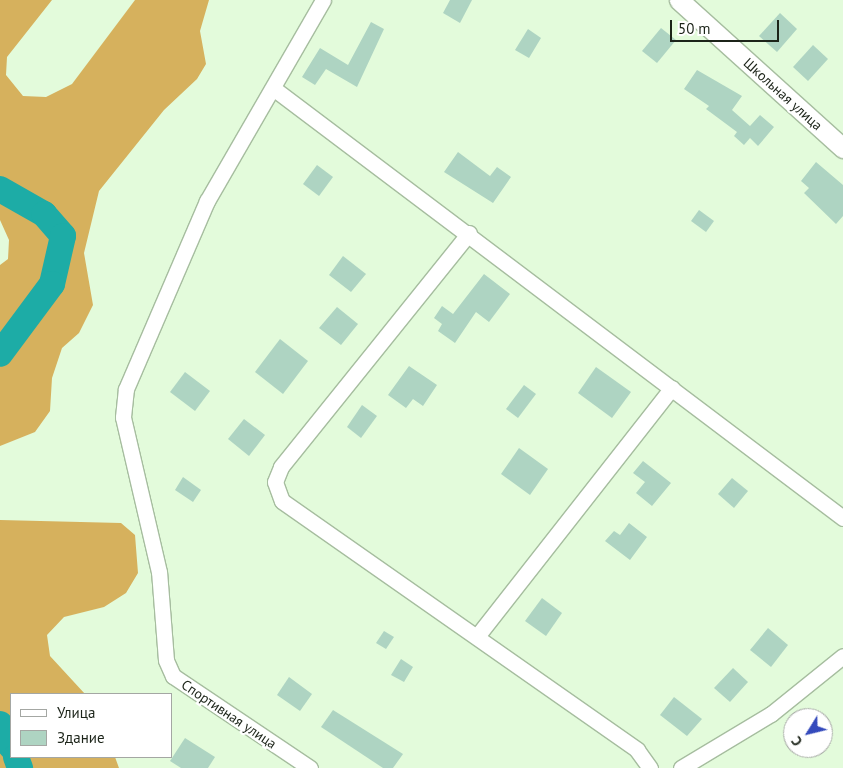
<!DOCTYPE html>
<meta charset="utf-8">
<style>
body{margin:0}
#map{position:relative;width:843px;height:768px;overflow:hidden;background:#e3fbdb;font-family:"PT Sans",sans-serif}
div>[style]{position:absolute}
.forest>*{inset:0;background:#d6b15d}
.river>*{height:26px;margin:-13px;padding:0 13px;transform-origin:13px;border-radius:13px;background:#1daca6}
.building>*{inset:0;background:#aed4c2}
.roads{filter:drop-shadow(1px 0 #a6bd9f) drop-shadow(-1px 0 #a6bd9f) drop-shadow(0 1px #a6bd9f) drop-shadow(0 -1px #a6bd9f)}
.minor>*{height:15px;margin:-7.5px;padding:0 7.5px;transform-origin:7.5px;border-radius:7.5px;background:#fff}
.tertiary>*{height:19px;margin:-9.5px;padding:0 9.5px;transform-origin:9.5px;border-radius:9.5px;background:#fff}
span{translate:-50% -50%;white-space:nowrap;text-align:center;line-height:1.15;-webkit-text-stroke:4.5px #fff;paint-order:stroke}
.street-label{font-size:14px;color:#1c2419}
.legend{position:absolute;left:10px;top:693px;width:162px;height:65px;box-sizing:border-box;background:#fff;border:1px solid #a4a7a3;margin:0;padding:6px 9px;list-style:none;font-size:15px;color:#1c2419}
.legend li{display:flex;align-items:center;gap:10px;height:25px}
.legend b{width:25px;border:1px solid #a4a7a3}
.north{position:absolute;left:783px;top:708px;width:50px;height:50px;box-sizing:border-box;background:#fff;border:1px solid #a4a7a3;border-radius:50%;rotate:234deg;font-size:14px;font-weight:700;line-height:20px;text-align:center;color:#1c2419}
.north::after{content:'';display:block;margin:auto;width:18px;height:22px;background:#344abc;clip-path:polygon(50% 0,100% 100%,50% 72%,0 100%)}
.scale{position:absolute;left:670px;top:20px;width:109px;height:22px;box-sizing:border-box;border:2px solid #1c2419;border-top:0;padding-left:6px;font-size:15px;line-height:18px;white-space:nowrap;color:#1c2419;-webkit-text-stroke:4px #fff;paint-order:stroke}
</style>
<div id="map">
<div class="forest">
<i style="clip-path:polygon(0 0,52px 0,7px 57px,6px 75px,23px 96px,46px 97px,72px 84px,135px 0,209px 0,200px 31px,206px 64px,197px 79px,164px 110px,99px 191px,84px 253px,93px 305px,79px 333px,62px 348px,52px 378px,50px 411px,35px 432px,0 446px,0 265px,8px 259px,9px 240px,0 220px)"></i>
<i style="clip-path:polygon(0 520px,121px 523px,135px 535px,138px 573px,126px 593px,104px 607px,64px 617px,47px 635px,50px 656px,85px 694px,11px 694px,11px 757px,115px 757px,119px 768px,0 768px)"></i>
</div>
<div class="river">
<i style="left:0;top:189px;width:51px;rotate:29.6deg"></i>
<i style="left:44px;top:214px;width:29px;rotate:49deg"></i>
<i style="left:63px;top:236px;width:49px;rotate:102.9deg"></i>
<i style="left:52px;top:284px;width:87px;rotate:126.6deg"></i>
<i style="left:0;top:724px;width:25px;rotate:64deg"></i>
<i style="left:16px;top:757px;width:12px;rotate:70deg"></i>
</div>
<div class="building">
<i style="clip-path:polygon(450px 0,472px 0,460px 23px,443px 13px)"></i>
<i style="clip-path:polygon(780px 13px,797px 29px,777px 52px,759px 36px)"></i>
<i style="clip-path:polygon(371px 22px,384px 29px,357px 87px,326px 69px,315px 85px,302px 77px,320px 48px,348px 65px)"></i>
<i style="clip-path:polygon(661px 28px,676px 40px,657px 63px,642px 51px)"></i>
<i style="clip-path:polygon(528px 29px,541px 38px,529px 58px,515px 50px)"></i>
<i style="clip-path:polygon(813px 45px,828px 59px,808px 81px,793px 67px)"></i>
<i style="clip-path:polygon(697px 70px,742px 96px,732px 110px,750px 126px,760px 115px,774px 127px,758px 146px,750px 138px,744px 145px,734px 136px,737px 132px,706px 109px,709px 106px,684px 89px)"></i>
<i style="clip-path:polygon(458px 152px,490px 176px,497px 167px,511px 177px,493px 203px,444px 172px)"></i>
<i style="clip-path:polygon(816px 162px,843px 185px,843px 216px,836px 224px,804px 193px,809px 188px,801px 181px)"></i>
<i style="clip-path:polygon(317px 165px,333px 177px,319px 196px,303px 184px)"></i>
<i style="clip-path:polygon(699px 210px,714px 221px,706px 232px,691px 221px)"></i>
<i style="clip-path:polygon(343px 256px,366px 274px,351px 292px,329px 275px)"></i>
<i style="clip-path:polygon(484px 274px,510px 294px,489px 322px,476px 312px,455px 343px,438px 331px,442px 324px,434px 318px,442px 306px,453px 314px)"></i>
<i style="clip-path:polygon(337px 307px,358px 324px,341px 345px,319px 328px)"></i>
<i style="clip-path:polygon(280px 339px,308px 361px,283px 394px,255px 372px)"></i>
<i style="clip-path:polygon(409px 366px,437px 385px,423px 406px,413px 399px,406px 408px,388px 395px)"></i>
<i style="clip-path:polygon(596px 367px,631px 392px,612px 418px,578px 393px)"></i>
<i style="clip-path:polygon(185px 372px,210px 391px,195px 411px,170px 392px)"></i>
<i style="clip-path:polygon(524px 385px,536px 394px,518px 418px,506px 409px)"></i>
<i style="clip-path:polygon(362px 405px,377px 416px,361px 438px,347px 427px)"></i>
<i style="clip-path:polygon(244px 419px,265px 435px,249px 456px,228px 439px)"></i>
<i style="clip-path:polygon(519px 448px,548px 469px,530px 495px,501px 474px)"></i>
<i style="clip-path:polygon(643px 461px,671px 483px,652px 506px,636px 493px,645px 482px,633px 473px)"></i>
<i style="clip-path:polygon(183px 477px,201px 490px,193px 502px,175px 490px)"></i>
<i style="clip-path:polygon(732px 478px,748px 491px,734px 508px,718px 494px)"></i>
<i style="clip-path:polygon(629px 523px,647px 537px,630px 560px,605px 541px,614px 531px,620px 535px)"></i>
<i style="clip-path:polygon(542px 598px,562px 613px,546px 636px,525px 621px)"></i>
<i style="clip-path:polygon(768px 628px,788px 645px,771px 667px,750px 650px)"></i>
<i style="clip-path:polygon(384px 631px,394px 637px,386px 649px,376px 643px)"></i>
<i style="clip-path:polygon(401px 659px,413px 667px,404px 682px,391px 675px)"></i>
<i style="clip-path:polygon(733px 668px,748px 682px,730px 702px,714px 688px)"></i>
<i style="clip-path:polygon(289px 677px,312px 694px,300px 711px,277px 695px)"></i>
<i style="clip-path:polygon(674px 697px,702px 719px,687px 736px,660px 715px)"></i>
<i style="clip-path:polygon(333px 710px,403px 754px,393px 768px,383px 768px,321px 727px)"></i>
<i style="clip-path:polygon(185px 738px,215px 757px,208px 768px,181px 768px,170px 761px)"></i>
</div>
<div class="roads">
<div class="minor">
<i style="left:273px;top:88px;width:714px;rotate:37.03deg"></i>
<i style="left:469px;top:233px;width:300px;rotate:128.8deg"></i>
<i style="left:281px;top:467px;width:16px;rotate:112deg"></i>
<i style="left:275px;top:482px;width:20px;rotate:70deg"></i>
<i style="left:282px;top:501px;width:434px;rotate:35deg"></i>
<i style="left:637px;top:750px;width:22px;rotate:54deg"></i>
<i style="left:478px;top:635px;width:314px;rotate:-51.9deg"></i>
<i style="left:310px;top:768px;width:165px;rotate:-146.1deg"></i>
<i style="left:173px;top:676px;width:17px;rotate:-114deg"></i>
<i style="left:166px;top:660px;width:88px;rotate:-94.5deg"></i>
<i style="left:159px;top:572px;width:159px;rotate:-103.1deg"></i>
<i style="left:123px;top:417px;width:28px;rotate:-84deg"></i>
<i style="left:126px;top:389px;width:205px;rotate:-66.7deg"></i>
<i style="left:207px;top:201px;width:232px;rotate:-60deg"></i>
<i style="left:681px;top:768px;width:105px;rotate:-31deg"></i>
<i style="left:771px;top:714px;width:92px;rotate:-38.9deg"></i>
</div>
<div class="tertiary">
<i style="left:679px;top:0;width:221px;rotate:42.1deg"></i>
</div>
</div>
<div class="street-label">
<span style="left:783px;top:94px;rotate:42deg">Школьная улица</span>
<span style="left:229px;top:714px;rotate:34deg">Спортивная улица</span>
</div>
<ul class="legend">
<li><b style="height:6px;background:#fff"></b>Улица</li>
<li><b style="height:14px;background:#aed4c2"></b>Здание</li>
</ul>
<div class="north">С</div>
<div class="scale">50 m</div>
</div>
